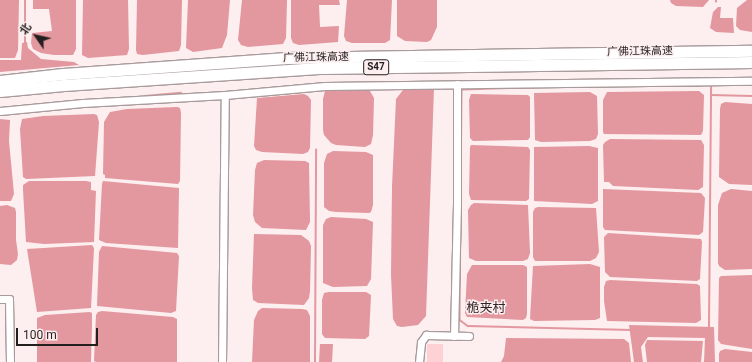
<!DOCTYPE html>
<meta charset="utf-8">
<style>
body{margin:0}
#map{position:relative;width:752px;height:362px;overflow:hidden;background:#fdeeef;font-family:Roboto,"Noto Sans SC",sans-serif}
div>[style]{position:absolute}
.green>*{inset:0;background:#fed2d5}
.water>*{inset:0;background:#e3979f}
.stream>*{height:1.5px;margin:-0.75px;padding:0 0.75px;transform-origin:0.75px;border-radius:0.75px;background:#e3979f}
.roads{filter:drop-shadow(1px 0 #a99b9c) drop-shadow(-1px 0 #a99b9c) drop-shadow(0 1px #a99b9c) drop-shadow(0 -1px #a99b9c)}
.minor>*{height:7px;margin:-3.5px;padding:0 3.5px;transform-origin:3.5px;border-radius:3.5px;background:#fff}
.highway>*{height:11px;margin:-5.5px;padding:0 5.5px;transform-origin:5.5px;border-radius:5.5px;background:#fff}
span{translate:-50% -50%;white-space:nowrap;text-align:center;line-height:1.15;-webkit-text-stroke:3px #fdeeef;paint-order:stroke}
.shield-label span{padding:1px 3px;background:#fdeeef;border:1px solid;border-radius:3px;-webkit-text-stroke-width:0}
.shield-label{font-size:10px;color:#241f1f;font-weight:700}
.street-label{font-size:11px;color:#241f1f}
.quarter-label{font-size:13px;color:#312627}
.north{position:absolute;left:16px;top:16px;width:40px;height:40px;-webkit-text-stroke:3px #fdeeef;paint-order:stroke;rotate:304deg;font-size:11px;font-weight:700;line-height:16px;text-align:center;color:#241f1f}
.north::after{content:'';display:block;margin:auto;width:14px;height:18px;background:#241f1f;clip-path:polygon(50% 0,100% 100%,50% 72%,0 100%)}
.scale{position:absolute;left:16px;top:328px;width:82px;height:18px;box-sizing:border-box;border:2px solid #241f1f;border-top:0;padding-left:5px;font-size:12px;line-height:14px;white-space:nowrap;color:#241f1f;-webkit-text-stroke:3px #fdeeef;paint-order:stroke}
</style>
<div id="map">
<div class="green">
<i style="clip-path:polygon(427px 344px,443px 344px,443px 362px,427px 362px)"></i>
</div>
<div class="water">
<i style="clip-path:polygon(0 0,19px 0,18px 50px,15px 58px,0 58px)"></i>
<i style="clip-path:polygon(33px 0,76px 0,76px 49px,73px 55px,54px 55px,41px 53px,33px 49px,31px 43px,32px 33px,52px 31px,49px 9px,33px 9px)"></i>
<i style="clip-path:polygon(83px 0,128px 0,129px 49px,127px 55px,88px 58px,82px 55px)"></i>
<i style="clip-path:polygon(137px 0,182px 0,181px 45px,179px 51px,143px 55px,137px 54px,136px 50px)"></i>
<i style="clip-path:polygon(188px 0,230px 0,227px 35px,222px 48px,193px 52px,186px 48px)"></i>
<i style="clip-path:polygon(242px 0,287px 0,286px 38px,283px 44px,248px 47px,241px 45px,238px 40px)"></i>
<i style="clip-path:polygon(291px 0,339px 0,340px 5px,319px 5px,320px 27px,339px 26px,338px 42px,299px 45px,293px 43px,291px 38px)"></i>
<i style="clip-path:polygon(347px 0,392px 0,390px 40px,385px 43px,352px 43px,346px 41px,344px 36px)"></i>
<i style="clip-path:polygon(397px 0,437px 0,437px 27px,431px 40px,427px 42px,405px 41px,397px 36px)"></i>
<i style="clip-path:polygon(670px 0,709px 0,703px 7px,676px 6px,671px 3px)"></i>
<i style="clip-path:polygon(747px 0,752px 0,752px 32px,740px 30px,736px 26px,737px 8px)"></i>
<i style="clip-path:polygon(718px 7px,721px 7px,720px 18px,733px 18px,734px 33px,716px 32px,710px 28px,713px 12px)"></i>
<i style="clip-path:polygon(27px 42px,28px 48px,41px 59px,74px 62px,79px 65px,0 72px,0 60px,21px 60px,22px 43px)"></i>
<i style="clip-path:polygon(362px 88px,370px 91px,374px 98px,373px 135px,371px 144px,365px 147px,336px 145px,331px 143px,324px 135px,323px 130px,323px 99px,325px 91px,330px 89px)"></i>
<i style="clip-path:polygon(412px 88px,434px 88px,426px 316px,418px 325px,402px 327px,397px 326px,393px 319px,391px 275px,392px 187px,396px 99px,403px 90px)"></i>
<i style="clip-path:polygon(699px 91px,704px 95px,703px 131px,701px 135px,604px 134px,603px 132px,603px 100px,607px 92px)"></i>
<i style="clip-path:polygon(590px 92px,597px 96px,598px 134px,596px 139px,590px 141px,541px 142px,535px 140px,534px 93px)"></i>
<i style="clip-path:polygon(304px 94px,308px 96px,311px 100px,310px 148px,308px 152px,303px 154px,262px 152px,256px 150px,254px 146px,257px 98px)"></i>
<i style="clip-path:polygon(471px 94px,528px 95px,530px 97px,530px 137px,528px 140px,473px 141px,470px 138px,469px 100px)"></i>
<i style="clip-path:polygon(725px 102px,752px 104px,752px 185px,729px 184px,719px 177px,720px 109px,721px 104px)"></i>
<i style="clip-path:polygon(177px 107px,180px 108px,181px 113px,180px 181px,178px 184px,105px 178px,105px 175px,103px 174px,104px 122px,110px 112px,127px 109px)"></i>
<i style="clip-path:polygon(94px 114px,97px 115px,99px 122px,95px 176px,26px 179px,23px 177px,20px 129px,22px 119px,43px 116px)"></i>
<i style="clip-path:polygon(0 119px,10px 120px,9px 141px,14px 194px,11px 201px,0 201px)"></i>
<i style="clip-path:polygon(610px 139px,701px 140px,704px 145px,703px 187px,698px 190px,613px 186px,609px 182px,604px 182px,603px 145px,605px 142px)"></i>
<i style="clip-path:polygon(471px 145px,528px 147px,530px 150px,529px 199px,526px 201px,471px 200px,469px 194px,470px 147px)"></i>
<i style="clip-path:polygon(589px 146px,598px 148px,598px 201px,592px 204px,534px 201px,534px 147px)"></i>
<i style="clip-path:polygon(333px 151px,366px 152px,373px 155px,373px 205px,371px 212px,369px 213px,336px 212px,329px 211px,324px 207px,324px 163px,327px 154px)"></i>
<i style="clip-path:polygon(264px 160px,305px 161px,309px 163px,310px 222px,306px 230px,262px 228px,255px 222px,253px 215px,255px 170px,257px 163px)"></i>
<i style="clip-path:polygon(29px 181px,86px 181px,91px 182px,91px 190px,96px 191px,94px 242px,44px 244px,26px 242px,23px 190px,23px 185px)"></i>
<i style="clip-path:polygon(103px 181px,179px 188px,178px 248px,106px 243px,99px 240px,102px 184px)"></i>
<i style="clip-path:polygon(603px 189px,701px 193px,705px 198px,703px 232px,699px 235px,605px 230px,603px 227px)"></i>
<i style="clip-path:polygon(731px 189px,752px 191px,752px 269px,725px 270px,719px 266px,718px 263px,718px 205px,722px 193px)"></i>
<i style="clip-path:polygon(474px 203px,528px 205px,530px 253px,528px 259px,523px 261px,476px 261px,469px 258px,468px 210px,471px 205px)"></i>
<i style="clip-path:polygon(7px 205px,15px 208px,16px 212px,16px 240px,18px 254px,17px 260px,11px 265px,0 264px,0 206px)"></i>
<i style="clip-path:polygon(538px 207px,596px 208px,599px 252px,596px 258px,590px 261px,535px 261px,533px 257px,533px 212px,535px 208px)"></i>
<i style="clip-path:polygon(331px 217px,366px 219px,373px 222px,371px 279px,367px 286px,333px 287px,323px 283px,323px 225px,326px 219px)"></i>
<i style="clip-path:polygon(608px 233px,701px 239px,702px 242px,700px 279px,697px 281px,610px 277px,605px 272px,604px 237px)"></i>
<i style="clip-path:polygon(254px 234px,301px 235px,309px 241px,311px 246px,310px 291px,309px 298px,304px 305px,258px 303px,253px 300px,252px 288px)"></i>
<i style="clip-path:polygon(92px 245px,94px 248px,91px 308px,37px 312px,27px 249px)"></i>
<i style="clip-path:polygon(102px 246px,177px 253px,179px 256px,176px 311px,171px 313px,97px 306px,99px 252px)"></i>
<i style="clip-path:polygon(590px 264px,600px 267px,600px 318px,595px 320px,534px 321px,530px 319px,533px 266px)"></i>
<i style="clip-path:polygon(472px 265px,523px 265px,527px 267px,527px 314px,526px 318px,523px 320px,467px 317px,465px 313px,467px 274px)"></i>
<i style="clip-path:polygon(752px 275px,752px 349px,721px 344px,718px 340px,719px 278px,721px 276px)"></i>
<i style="clip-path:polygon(610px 280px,697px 284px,700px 286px,701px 320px,696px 323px,607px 321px,604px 301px,604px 287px,606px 281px)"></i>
<i style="clip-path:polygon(329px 292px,366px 292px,371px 295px,369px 336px,365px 339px,325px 338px,322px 334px,322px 300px,324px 293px)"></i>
<i style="clip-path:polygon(262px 308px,302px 309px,307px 310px,310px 316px,310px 362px,252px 362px,254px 320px,258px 311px)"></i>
<i style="clip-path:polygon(102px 311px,173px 317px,177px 319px,177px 362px,96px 362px,94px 361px,96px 315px,98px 312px)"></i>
<i style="clip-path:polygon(90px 312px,92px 313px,92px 326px,91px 362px,37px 362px,37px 318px,45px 315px)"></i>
<i style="clip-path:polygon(629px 325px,714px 327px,715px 362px,704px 362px,705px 338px,648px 337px,641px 347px,643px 362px,634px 362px)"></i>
<i style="clip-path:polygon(506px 338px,624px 339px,629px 343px,631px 362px,501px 362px,504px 356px)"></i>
<i style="clip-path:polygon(647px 340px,703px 341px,701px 362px,647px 362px,645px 345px)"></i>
<i style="clip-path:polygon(320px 344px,333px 344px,332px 362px,319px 362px)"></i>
<i style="clip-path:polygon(725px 349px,752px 352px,752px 362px,719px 362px,719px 354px,720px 351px)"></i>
</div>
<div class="stream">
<i style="left:716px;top:2px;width:2px;rotate:-90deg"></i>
<i style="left:25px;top:44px;width:44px;rotate:-90deg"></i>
<i style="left:590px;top:86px;width:128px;rotate:178.2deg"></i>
<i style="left:462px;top:90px;width:230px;rotate:90.5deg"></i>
<i style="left:460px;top:320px;width:10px;rotate:37deg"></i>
<i style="left:468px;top:326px;width:163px;rotate:1.4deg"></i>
<i style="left:611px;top:86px;width:89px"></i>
<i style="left:711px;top:95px;width:41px;rotate:1.4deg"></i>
<i style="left:145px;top:96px;width:36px;rotate:-5deg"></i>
<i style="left:709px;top:327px;width:241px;rotate:-89.5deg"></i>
<i style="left:315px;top:362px;width:212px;rotate:-89.7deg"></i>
</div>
<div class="roads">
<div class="minor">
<i style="left:0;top:111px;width:83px;rotate:-5.5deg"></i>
<i style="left:83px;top:103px;width:142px;rotate:-3.2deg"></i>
<i style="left:225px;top:95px;width:100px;rotate:-5.1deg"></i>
<i style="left:325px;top:86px;width:427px;rotate:-0.7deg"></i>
<i style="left:0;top:299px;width:9px"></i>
<i style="left:9px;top:299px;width:63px;rotate:89.1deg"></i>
<i style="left:454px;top:336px;width:133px;rotate:-88.7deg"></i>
<i style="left:457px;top:203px;width:119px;rotate:-90deg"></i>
<i style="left:222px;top:362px;width:267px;rotate:-89.4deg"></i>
<i style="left:419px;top:362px;width:20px;rotate:-84deg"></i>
<i style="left:421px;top:342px;width:9px;rotate:-54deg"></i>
<i style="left:426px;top:335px;width:43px;rotate:1.3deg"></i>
</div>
<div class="highway">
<i style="left:0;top:81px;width:63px;rotate:-6.3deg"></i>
<i style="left:63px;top:74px;width:224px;rotate:-4.1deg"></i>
<i style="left:286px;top:58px;width:466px;rotate:-0.9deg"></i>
<i style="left:0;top:91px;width:64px;rotate:-5.4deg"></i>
<i style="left:64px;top:85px;width:259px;rotate:-3.8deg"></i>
<i style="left:322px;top:68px;width:430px;rotate:-0.8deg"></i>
</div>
</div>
<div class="shield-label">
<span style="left:376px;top:67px">S47</span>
</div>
<div class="street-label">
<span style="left:640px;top:52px;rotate:-1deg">广佛江珠高速</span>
<span style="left:316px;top:58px;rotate:-1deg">广佛江珠高速</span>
</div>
<div class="quarter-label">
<span style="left:486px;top:308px">桅夹村</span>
</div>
<div class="north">北</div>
<div class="scale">100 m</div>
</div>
